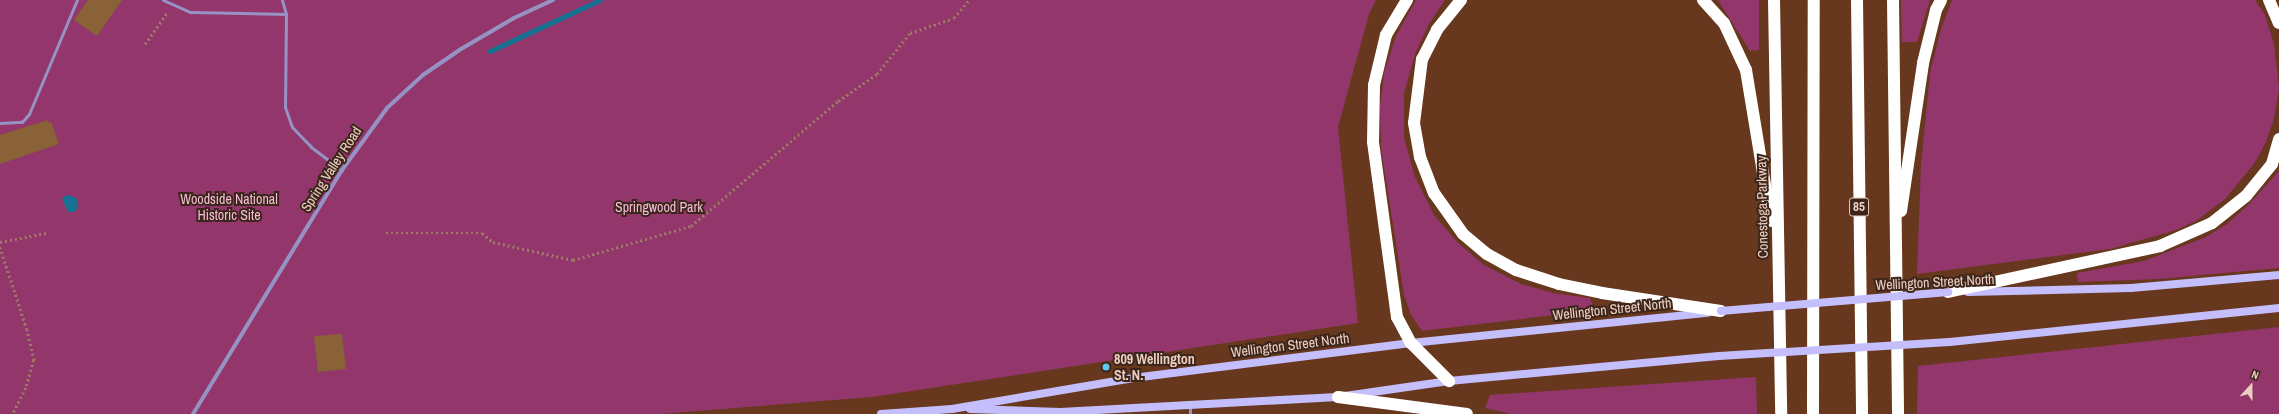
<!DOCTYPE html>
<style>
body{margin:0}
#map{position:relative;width:2279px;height:414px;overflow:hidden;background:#67381d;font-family:"Archivo Narrow",sans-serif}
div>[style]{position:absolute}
.green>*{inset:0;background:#93366c}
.water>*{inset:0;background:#167292}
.stream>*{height:5px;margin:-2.5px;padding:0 2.5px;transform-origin:2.5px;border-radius:2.5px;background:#167292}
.building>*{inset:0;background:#896237}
.path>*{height:2.5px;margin-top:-1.25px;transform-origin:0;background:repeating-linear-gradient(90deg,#a17a65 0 2px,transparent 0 5px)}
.lane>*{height:3px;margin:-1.5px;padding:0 1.5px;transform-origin:1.5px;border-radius:1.5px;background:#9692c3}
.street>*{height:4px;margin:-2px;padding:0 2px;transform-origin:2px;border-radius:2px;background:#9692c3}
.secondary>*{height:8px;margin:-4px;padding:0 4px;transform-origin:4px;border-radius:4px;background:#c4bffc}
.highway>*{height:12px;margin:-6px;padding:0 6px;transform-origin:6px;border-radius:6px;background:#fff}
.secondary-bridge>*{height:8px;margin:-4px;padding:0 4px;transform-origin:4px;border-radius:4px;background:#c4bffc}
.dots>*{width:11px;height:11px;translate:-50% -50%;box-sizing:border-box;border:2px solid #3c261b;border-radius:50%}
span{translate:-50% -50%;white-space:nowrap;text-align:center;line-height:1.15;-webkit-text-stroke:4px #3c261b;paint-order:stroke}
.shield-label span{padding:1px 3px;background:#3c261b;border:1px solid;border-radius:3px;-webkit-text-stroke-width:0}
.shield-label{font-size:13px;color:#edcfc1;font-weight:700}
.street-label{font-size:14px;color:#edcfc1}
.park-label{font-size:14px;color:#f7bdd9}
.poi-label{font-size:14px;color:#edcfc1;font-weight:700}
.left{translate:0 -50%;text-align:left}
.north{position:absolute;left:2231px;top:366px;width:40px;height:40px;-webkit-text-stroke:3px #3c261b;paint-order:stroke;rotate:21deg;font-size:11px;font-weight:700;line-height:16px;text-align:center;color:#edcfc1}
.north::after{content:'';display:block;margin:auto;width:14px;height:18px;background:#edcfc1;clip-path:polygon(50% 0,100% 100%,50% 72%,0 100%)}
</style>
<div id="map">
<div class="green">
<i style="clip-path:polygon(0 0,1376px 0,1369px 14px,1338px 127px,1358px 323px,872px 397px,660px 414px,0 414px)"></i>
<i style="clip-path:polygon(1416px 0,1445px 0,1429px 24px,1415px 54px,1404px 93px,1404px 138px,1415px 177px,1434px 215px,1457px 242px,1484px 265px,1521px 284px,1553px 293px,1590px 298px,1595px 310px,1422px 331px,1411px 315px,1404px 295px,1381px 148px,1380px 107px,1384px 73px,1396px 36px)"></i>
<i style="clip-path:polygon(1718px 0,1759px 0,1759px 50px,1750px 51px)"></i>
<i style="clip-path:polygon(1901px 0,1930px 0,1917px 42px,1902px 42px)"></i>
<i style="clip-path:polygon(1952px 0,2255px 0,2265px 15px,2274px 44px,2279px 88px,2274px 119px,2266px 142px,2254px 164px,2225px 199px,2196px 221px,2176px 230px,2110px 249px,1917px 274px,1921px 165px,1930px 73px,1941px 29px)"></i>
<i style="clip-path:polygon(2279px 171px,2279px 268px,2158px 279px,2078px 282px,2077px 273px,2144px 261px,2206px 237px,2227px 224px,2249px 204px)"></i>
<i style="clip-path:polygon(2279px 327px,2279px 414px,1917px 414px,1918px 366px)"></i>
<i style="clip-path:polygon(1756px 377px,1757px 414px,1511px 414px,1485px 408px,1490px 395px)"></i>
</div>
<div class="water">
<i style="clip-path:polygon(66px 195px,75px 197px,78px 201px,77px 209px,74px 212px,68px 212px,62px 199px)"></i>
</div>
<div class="stream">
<i style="left:490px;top:51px;width:121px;rotate:-24.9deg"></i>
</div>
<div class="building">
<i style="clip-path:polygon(88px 0,122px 0,97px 36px,74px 20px)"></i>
<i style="clip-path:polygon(48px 120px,49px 123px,51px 122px,59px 144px,0 164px,0 135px)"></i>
<i style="clip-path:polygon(342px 334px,346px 369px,318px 372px,314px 336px)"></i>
</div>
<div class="path">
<i style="left:145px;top:44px;width:39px;rotate:-55deg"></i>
<i style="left:386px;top:233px;width:96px"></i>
<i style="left:482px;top:233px;width:14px;rotate:39deg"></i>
<i style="left:493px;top:242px;width:82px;rotate:12.7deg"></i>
<i style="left:573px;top:260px;width:123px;rotate:-16.1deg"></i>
<i style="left:691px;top:226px;width:193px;rotate:-40.4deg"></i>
<i style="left:838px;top:101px;width:47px;rotate:-34.7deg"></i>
<i style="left:877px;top:74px;width:53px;rotate:-51.2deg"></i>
<i style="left:910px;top:33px;width:46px;rotate:-18.8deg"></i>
<i style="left:954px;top:18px;width:23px;rotate:-50deg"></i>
<i style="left:0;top:242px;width:47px;rotate:-11.1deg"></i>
<i style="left:0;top:247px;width:86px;rotate:71.8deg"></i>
<i style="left:27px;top:329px;width:32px;rotate:77deg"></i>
<i style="left:34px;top:360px;width:29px;rotate:106deg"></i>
<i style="left:26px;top:388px;width:29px;rotate:117deg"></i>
</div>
<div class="lane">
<i style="left:163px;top:0;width:30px;rotate:24deg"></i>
<i style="left:190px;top:12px;width:96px;rotate:1.2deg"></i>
<i style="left:282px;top:0;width:15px;rotate:74deg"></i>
<i style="left:286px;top:14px;width:93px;rotate:90.6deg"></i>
<i style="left:285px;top:107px;width:21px;rotate:71deg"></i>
<i style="left:292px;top:127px;width:28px;rotate:46deg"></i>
<i style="left:311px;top:147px;width:39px;rotate:37deg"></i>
<i style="left:0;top:123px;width:22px;rotate:-3deg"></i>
<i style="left:22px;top:122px;width:11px;rotate:-49deg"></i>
<i style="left:29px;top:114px;width:124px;rotate:-67.2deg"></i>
<i style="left:1190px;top:406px;width:8px;rotate:90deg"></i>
</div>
<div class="street">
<i style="left:193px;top:414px;width:286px;rotate:-58.6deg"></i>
<i style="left:342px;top:170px;width:77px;rotate:-54deg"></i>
<i style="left:387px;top:108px;width:49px;rotate:-42.5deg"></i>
<i style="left:423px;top:75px;width:46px;rotate:-34.4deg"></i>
<i style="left:461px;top:49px;width:61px;rotate:-30.3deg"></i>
<i style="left:514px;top:18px;width:43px;rotate:-24.8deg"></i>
</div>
<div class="secondary">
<i style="left:1968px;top:292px;width:163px;rotate:-1.4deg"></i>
<i style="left:2131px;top:288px;width:149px;rotate:-5deg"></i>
<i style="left:1950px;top:342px;width:331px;rotate:-5.9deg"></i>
<i style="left:970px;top:409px;width:90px;rotate:1.9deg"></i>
<i style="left:1060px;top:412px;width:278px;rotate:-3.1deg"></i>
<i style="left:1338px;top:397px;width:112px;rotate:-8.2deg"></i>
<i style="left:1449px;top:381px;width:271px;rotate:-5.3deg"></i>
<i style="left:881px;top:414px;width:71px;rotate:-4deg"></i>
<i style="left:952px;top:409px;width:184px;rotate:-9.7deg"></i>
<i style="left:1133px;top:378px;width:280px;rotate:-7.2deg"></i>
<i style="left:1411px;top:343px;width:298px;rotate:-5.8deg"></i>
</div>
<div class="highway">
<i style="left:1407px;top:0;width:41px;rotate:121deg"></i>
<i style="left:1386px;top:35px;width:51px;rotate:103.5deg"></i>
<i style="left:1374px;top:85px;width:57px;rotate:91deg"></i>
<i style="left:1373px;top:142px;width:177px;rotate:82.2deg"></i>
<i style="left:1397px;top:317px;width:30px;rotate:62deg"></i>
<i style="left:1411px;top:343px;width:54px;rotate:45deg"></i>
<i style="left:1461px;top:0;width:38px;rotate:129deg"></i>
<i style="left:1437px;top:30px;width:33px;rotate:117deg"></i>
<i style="left:1422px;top:59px;width:64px;rotate:97.1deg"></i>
<i style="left:1414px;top:123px;width:35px;rotate:80deg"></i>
<i style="left:1420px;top:157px;width:39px;rotate:69deg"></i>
<i style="left:1434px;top:193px;width:50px;rotate:54.7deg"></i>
<i style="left:1463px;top:234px;width:31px;rotate:40deg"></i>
<i style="left:1487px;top:254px;width:33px;rotate:29deg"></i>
<i style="left:1516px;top:270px;width:45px;rotate:18deg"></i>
<i style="left:1559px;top:284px;width:44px;rotate:11.8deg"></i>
<i style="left:1602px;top:293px;width:120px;rotate:8.6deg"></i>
<i style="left:1703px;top:0;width:31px;rotate:48deg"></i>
<i style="left:1724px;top:23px;width:52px;rotate:64.9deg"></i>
<i style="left:1746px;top:70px;width:153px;rotate:80.6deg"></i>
<i style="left:1774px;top:0;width:414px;rotate:89deg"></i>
<i style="left:1857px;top:0;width:414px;rotate:89.3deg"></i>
<i style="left:1893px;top:0;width:414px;rotate:89.3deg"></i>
<i style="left:2269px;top:0;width:25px;rotate:67deg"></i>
<i style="left:1901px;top:211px;width:150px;rotate:-81.5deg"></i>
<i style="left:1923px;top:63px;width:55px;rotate:-76.2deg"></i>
<i style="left:1936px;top:10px;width:11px;rotate:-63deg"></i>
<i style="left:1948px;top:292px;width:217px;rotate:-12.2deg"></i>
<i style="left:2160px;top:246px;width:57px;rotate:-23.9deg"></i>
<i style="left:2212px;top:223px;width:43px;rotate:-38.5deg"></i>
<i style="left:2246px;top:196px;width:41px;rotate:-50.9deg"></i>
<i style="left:2272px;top:164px;width:26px;rotate:-74deg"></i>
<i style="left:1338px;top:397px;width:130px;rotate:7.5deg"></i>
<i style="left:1813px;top:414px;width:414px;rotate:-89.9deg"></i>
</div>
<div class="secondary-bridge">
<i style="left:1721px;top:311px;width:228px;rotate:-4.8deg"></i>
<i style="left:1719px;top:356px;width:231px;rotate:-3.5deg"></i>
</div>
<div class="dots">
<i style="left:1106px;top:367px;background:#64c5ee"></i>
</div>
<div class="shield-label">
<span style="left:1859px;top:207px">85</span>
</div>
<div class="street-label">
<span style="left:331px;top:169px;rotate:-57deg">Spring Valley Road</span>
<span style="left:1762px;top:207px;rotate:-91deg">Conestoga Parkway</span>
<span style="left:1935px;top:282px;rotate:-3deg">Wellington Street North</span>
<span style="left:1612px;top:309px;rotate:-6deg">Wellington Street North</span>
<span style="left:1290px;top:345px;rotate:-7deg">Wellington Street North</span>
</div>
<div class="park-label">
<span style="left:229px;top:207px">Woodside National<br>Historic Site</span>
<span style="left:659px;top:207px">Springwood Park</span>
</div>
<div class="poi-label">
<span class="left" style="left:1114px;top:367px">809 Wellington<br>St. N.</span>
</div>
<div class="north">N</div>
</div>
